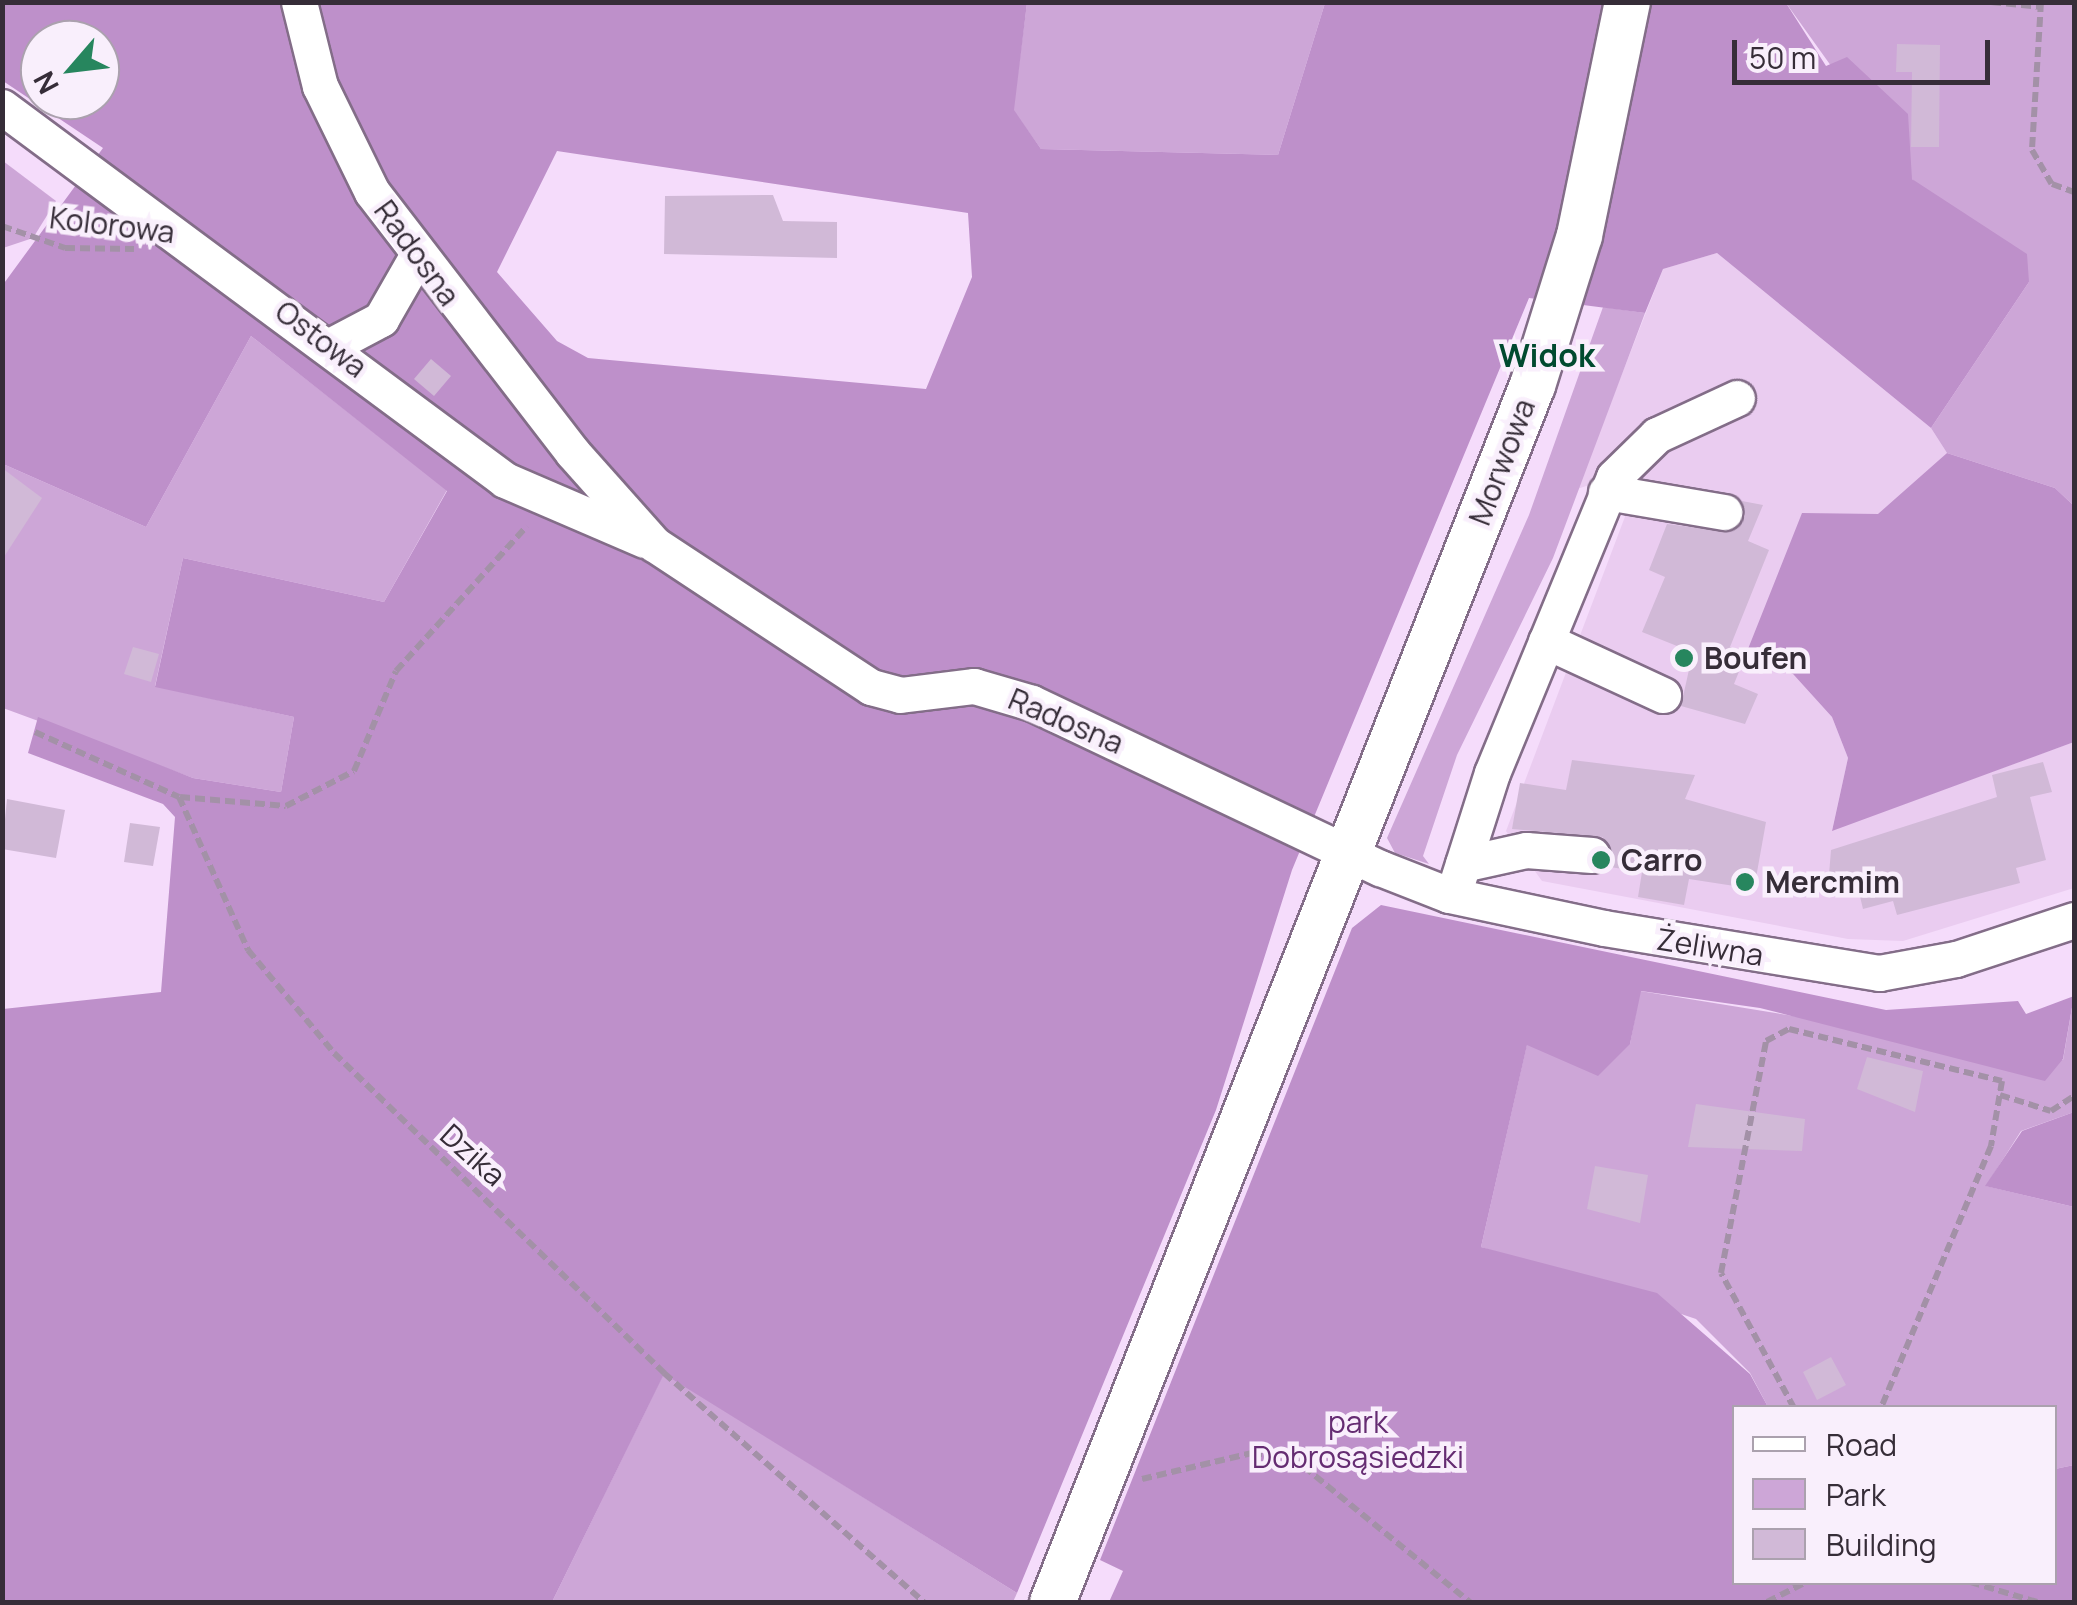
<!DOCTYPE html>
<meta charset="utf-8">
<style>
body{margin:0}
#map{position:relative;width:2077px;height:1605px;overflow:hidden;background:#f5dcfb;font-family:Manrope,sans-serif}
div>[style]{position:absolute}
.built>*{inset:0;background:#eaccf0}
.green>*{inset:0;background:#cda6d7}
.forest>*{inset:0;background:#be90ca}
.building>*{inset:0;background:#d1b9d7}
.path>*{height:6px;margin-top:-3px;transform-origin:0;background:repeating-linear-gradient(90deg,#a391a7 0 10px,transparent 0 15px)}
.roads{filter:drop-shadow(2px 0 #836d88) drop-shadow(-2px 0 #836d88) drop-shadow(0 2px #836d88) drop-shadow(0 -2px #836d88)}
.minor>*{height:35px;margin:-17.5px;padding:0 17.5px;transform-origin:17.5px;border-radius:17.5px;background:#fff}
.major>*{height:45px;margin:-22.5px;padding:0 22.5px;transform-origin:22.5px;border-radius:22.5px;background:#fff}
.dots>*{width:28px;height:28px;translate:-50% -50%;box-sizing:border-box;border:5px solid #f9effc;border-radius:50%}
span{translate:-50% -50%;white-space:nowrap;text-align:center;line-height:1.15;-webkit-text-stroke:9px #f9effc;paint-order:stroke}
.street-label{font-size:30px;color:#362d38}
.poi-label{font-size:30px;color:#362d38;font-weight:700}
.left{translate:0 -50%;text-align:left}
.park-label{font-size:30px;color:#652c72}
.neighbourhood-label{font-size:32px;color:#004a2f;font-weight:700}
.frame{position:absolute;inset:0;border:5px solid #362d38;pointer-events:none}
.legend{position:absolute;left:1732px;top:1405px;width:325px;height:180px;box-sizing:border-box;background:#f9effc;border:2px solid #aba1ae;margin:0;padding:12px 18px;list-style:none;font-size:30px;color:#362d38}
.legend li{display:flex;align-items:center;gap:20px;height:50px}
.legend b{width:50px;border:2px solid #aba1ae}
.north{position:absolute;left:20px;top:20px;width:100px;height:100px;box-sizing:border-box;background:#f9effc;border:2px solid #aba1ae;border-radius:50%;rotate:242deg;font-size:28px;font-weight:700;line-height:40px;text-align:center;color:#362d38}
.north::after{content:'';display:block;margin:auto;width:35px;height:45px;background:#27865e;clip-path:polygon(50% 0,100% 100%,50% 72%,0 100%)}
.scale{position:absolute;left:1732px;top:40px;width:258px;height:45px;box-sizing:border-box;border:5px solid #362d38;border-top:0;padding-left:12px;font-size:30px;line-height:35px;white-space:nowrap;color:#362d38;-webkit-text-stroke:8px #f9effc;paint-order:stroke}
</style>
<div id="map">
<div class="built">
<i style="clip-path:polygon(1717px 253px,1931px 428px,1947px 453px,1747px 653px,1793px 674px,1832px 717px,1848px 758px,1832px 830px,2074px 742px,2074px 888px,1903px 941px,1848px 939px,1542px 881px,1506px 831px,1637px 485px,1614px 477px,1577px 489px,1663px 269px)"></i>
</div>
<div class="green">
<i style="clip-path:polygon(1027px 3px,1325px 3px,1278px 155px,1041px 149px,1013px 110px)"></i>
<i style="clip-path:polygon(1786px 3px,2074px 3px,2074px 506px,2055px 488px,1947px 453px,1931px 428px,2029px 282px,1912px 179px)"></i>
<i style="clip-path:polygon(3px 161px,56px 201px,33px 238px,3px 248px)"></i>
<i style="clip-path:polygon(1603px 307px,1645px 313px,1553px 558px,1457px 755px,1423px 856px,1429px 864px,1395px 853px,1387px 838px,1529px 515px)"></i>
<i style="clip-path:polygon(251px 336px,447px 490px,384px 602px,183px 558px,155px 686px,294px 717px,281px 792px,193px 778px,3px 708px,3px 464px,146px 527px)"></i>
<i style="clip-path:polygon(1640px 991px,2063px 1060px,2074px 996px,2074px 1112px,2021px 1131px,1986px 1186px,2074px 1207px,2074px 1465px,2055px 1469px,2054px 1408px,1768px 1407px,1750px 1373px,1696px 1319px,1481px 1247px,1527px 1044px,1630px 1044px)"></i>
<i style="clip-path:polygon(664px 1373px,1017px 1593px,1013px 1602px,552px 1602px)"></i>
</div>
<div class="forest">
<i style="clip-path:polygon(evenodd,3px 2px,1027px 3px,1014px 110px,1041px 149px,1278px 155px,1325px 3px,1786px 3px,1826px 66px,1847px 57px,1908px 114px,1912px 179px,2027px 254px,2029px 282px,1931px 428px,1717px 253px,1663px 269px,1645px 313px,1529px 298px,1292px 870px,1216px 1110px,1017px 1593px,664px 1374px,552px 1602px,3px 1602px,3px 1009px,161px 992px,175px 817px,163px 804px,28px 753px,38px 717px,193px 778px,281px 792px,294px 717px,155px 687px,183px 558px,384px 602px,447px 491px,251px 336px,146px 527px,3px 464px,2px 286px,103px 148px,3px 81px,3px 2px,40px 40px,100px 40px,100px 100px,40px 100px,40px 40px,3px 2px,557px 151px,968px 213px,972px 277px,926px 389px,588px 358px,557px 341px,497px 272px,557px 151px)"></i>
<i style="clip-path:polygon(1947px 453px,2055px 488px,2074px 506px,2074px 742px,1832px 831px,1848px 758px,1832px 717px,1793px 674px,1746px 654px,1802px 513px,1878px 514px)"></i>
<i style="clip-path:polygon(1381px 905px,1886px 1010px,2018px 1001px,2026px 1014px,2074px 996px,2063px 1059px,2045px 1081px,1760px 1008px,1641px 991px,1630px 1044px,1598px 1076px,1527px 1045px,1481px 1247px,1657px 1293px,1750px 1374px,1768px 1407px,1734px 1408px,1734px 1582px,2054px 1582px,2055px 1469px,2074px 1465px,2074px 1602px,1109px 1602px,1123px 1571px,1100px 1560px,1352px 928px)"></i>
<i style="clip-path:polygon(2074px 1112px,2074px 1207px,1985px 1186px,2022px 1131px)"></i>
</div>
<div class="building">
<i style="clip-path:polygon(1897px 44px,1940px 45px,1939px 147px,1911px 147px,1912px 72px,1896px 72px)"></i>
<i style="clip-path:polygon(773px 195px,783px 221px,837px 222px,837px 258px,664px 254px,665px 196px)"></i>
<i style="clip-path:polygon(431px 359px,451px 376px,434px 396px,414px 379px)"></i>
<i style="clip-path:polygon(2px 468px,42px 498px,2px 560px)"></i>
<i style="clip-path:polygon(1742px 501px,1763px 505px,1748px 541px,1769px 550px,1730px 647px,1746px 654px,1734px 684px,1758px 694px,1745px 724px,1681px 706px,1690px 665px,1677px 660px,1682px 648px,1642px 632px,1665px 577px,1649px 570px,1667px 524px,1730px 532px,1745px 516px)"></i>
<i style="clip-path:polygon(133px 647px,159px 654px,151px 682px,124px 674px)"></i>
<i style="clip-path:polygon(1572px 760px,1695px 775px,1685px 799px,1766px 822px,1754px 889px,1689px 879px,1684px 905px,1638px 897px,1642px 872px,1610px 867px,1603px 837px,1512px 829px,1520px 783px,1566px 790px)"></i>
<i style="clip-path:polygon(2043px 762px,2052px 792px,2030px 797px,2046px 860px,2016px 868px,2020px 883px,1897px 915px,1893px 901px,1863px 909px,1856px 880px,1828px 887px,1831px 850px,1997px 797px,1992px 775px)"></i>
<i style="clip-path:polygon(7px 799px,65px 810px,56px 858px,2px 849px)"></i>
<i style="clip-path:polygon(130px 823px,160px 827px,153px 866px,124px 862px)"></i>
<i style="clip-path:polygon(1867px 1057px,1923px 1071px,1915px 1112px,1857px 1089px)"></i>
<i style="clip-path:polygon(1696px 1104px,1805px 1119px,1802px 1151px,1688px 1147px)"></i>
<i style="clip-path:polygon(1595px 1166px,1648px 1175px,1640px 1223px,1587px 1209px)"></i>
<i style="clip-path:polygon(1831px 1357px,1846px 1385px,1817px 1400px,1803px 1372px)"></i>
</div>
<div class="path">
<i style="left:1991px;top:2px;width:50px;rotate:5.7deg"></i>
<i style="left:2041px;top:2px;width:148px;rotate:93.5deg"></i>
<i style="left:2032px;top:150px;width:39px;rotate:60deg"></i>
<i style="left:2052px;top:184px;width:23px;rotate:20deg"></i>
<i style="left:2px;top:226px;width:67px;rotate:19.2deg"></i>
<i style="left:65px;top:248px;width:69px;rotate:0.8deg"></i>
<i style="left:35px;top:732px;width:158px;rotate:24.3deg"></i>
<i style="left:179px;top:797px;width:168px;rotate:65.7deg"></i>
<i style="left:248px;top:950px;width:134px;rotate:50.1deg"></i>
<i style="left:334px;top:1053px;width:460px;rotate:44.1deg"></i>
<i style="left:664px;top:1373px;width:346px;rotate:41.4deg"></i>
<i style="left:180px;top:797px;width:106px;rotate:4.9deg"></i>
<i style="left:286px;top:806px;width:76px;rotate:-27.2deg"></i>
<i style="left:354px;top:771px;width:108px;rotate:-67.2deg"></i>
<i style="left:396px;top:671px;width:195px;rotate:-47.9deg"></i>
<i style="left:2000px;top:1095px;width:53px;rotate:17.4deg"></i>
<i style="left:2051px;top:1111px;width:27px;rotate:-33deg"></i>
<i style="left:1794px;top:1408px;width:153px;rotate:-118.4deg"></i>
<i style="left:1721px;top:1273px;width:236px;rotate:-79deg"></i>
<i style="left:1766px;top:1041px;width:26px;rotate:-28deg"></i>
<i style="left:1789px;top:1029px;width:219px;rotate:13.7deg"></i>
<i style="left:2002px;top:1081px;width:66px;rotate:99.6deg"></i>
<i style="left:1991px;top:1146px;width:284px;rotate:112.8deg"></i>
<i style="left:1142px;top:1479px;width:113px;rotate:-13.3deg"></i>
<i style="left:1252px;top:1453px;width:40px;rotate:5.7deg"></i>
<i style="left:1292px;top:1457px;width:230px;rotate:39.2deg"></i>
<i style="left:1970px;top:1582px;width:70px;rotate:16.6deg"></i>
<i style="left:1767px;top:1602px;width:44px;rotate:-27.1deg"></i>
</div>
<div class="roads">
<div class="minor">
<i style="left:299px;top:2px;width:87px;rotate:76deg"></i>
<i style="left:320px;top:86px;width:118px;rotate:63.9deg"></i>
<i style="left:372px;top:192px;width:329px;rotate:52.4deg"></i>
<i style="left:573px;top:453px;width:122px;rotate:48.3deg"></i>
<i style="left:654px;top:544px;width:260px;rotate:33.4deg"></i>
<i style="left:871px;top:687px;width:30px;rotate:15deg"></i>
<i style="left:900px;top:695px;width:75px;rotate:-6.9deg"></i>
<i style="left:974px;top:686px;width:60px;rotate:16.3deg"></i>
<i style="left:1032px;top:703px;width:385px;rotate:25.4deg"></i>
<i style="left:1380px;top:868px;width:74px;rotate:21.4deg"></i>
<i style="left:1449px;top:895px;width:158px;rotate:12deg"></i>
<i style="left:1604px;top:928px;width:279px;rotate:9.3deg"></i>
<i style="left:1879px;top:973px;width:78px;rotate:-10.3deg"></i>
<i style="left:1956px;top:959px;width:124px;rotate:-18.3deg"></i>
<i style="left:2px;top:107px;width:626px;rotate:36.56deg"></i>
<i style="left:505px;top:480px;width:151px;rotate:23.3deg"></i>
<i style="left:330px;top:346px;width:58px;rotate:-27.9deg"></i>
<i style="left:381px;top:319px;width:70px;rotate:-60.2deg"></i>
<i style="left:1606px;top:492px;width:120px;rotate:9.6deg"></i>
<i style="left:1546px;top:641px;width:129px;rotate:24.8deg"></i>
<i style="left:1463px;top:864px;width:65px;rotate:-12.5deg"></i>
<i style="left:1526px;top:850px;width:66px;rotate:4.3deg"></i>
<i style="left:1453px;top:895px;width:128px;rotate:-72.3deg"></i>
<i style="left:1492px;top:773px;width:320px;rotate:-67.6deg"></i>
<i style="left:1614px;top:477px;width:60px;rotate:-44.3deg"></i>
<i style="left:1657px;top:435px;width:88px;rotate:-24.8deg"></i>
</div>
<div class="major">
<i style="left:1052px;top:1602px;width:1308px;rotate:-68.48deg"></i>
<i style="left:1532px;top:385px;width:157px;rotate:-72.6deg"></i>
<i style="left:1579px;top:235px;width:238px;rotate:-78.4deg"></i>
</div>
</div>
<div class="dots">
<i style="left:1684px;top:658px;background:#27865e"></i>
<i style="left:1601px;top:860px;background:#27865e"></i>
<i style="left:1745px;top:882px;background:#27865e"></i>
</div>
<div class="street-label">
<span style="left:112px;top:225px;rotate:7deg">Kolorowa</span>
<span style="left:417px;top:253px;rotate:54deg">Radosna</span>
<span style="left:321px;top:339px;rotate:37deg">Ostowa</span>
<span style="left:1502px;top:462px;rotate:-69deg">Morwowa</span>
<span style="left:1066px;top:721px;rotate:23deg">Radosna</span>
<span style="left:1710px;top:947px;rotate:9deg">Żeliwna</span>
<span style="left:473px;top:1155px;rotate:42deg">Dzika</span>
</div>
<div class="poi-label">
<span class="left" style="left:1704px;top:658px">Boufen</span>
<span class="left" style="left:1621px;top:860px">Carro</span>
<span class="left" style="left:1765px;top:882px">Mercmim</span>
</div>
<div class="park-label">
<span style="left:1358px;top:1439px">park<br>Dobrosąsiedzki</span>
</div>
<div class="neighbourhood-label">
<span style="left:1547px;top:355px">Widok</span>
</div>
<div class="frame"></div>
<ul class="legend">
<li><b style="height:12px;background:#fff"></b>Road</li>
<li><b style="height:28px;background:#cda6d7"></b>Park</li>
<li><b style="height:28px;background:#d1b9d7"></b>Building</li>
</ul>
<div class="north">N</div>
<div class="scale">50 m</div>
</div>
